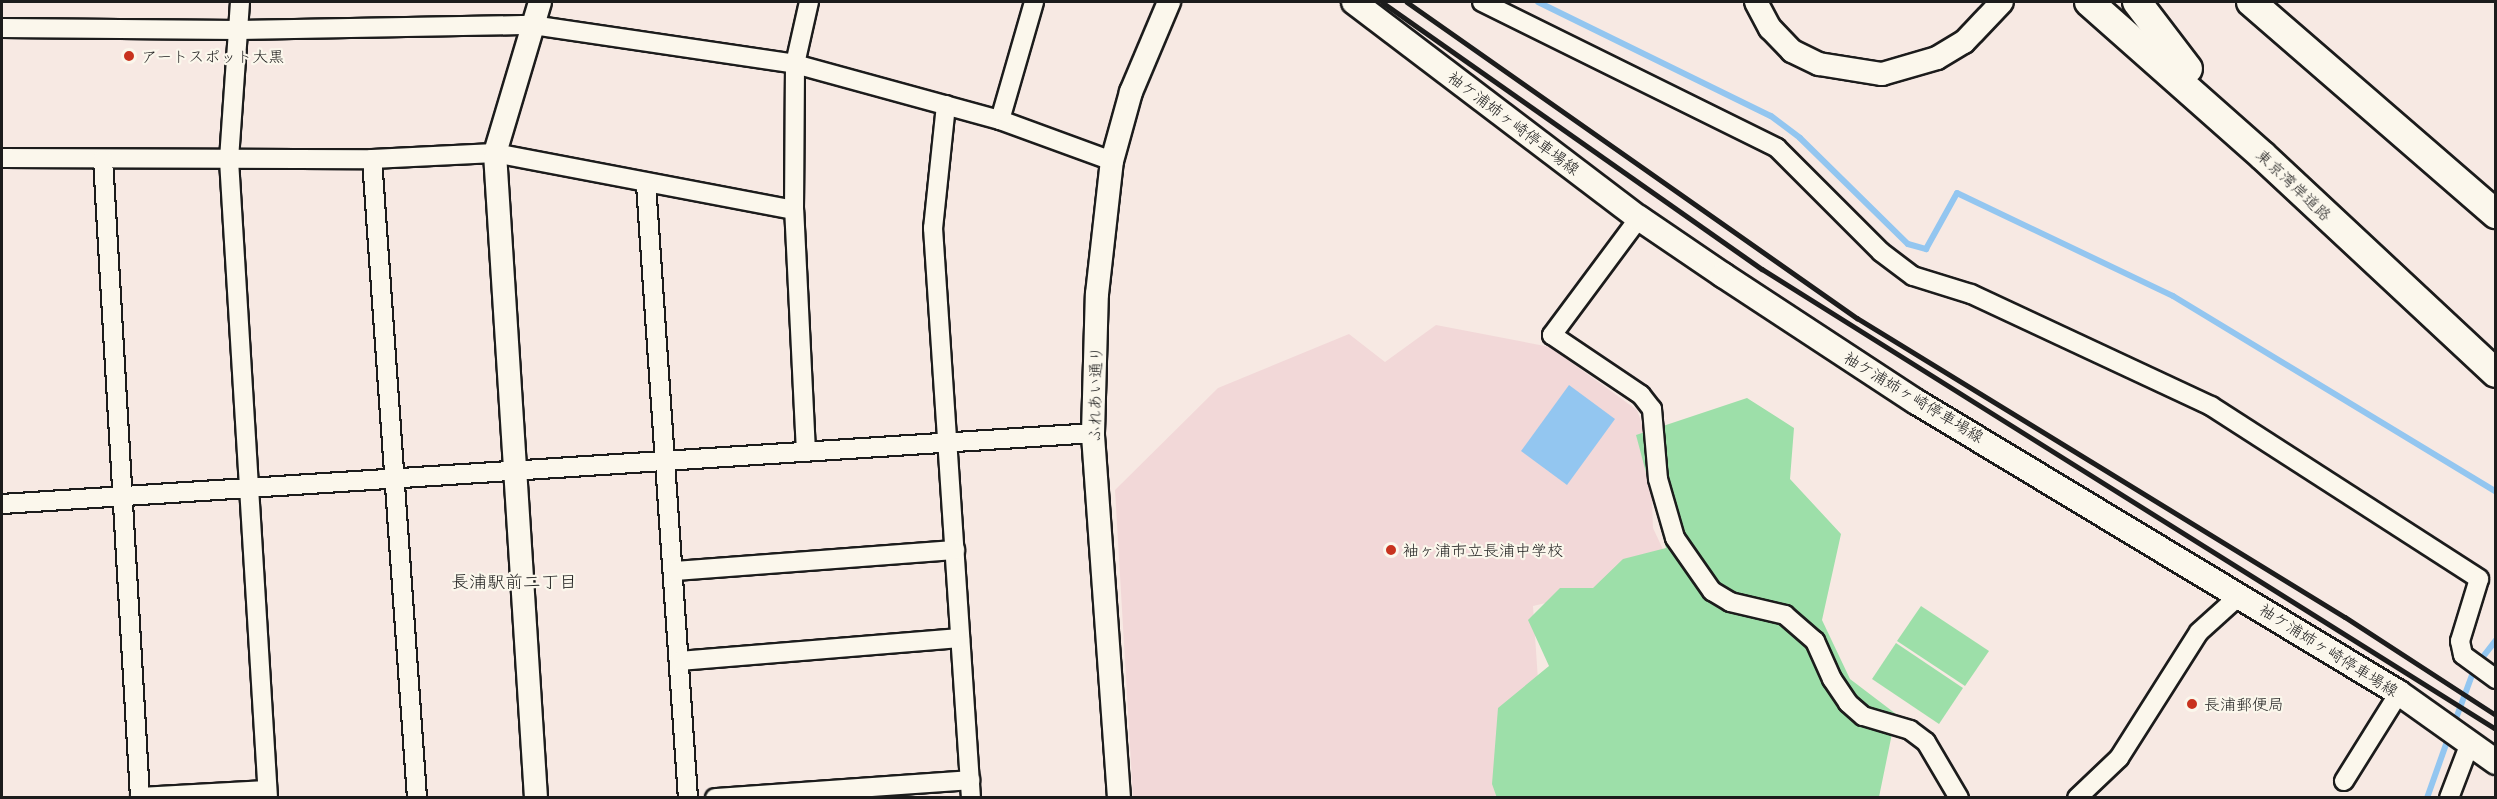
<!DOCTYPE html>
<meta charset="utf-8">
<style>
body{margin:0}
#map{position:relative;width:2497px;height:799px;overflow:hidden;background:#f7e9e3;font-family:"Patrick Hand","Klee One",sans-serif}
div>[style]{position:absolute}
.built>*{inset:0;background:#f2d8d8}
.green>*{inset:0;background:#9ddfa9}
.water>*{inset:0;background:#93c6f0}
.stream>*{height:6px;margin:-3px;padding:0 3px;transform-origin:3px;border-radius:3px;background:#93c6f0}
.roads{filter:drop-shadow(2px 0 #1c1c1c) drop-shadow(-2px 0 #1c1c1c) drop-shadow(0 2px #1c1c1c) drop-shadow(0 -2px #1c1c1c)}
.minor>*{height:18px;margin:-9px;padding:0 9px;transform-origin:9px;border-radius:9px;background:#fbf7ec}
.tertiary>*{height:22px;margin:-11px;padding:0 11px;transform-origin:11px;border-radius:11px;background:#fbf7ec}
.secondary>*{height:24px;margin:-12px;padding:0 12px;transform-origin:12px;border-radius:12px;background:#fbf7ec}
.trunk>*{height:28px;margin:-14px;padding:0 14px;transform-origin:14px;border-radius:14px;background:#fbf7ec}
.rail>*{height:4.5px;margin:-2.25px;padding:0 2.25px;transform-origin:2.25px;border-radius:2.25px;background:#1c1c1c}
.dots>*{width:16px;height:16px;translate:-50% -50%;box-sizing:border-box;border:3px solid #fbf7ec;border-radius:50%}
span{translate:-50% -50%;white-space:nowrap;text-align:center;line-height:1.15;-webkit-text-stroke:4.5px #fbf7ec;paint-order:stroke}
.poi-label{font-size:16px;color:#1c1c1c}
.left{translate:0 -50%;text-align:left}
.street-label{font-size:16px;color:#1c1c1c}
.neighbourhood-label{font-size:18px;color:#1c1c1c}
.frame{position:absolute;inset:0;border:3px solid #1c1c1c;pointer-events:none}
</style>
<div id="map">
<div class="built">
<i style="clip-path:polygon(1436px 325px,1550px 347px,1637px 410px,1650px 446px,1653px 528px,1674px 573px,1533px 606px,1539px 695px,1497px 797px,1133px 797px,1115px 490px,1218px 388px,1349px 334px,1385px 362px)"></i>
</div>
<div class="green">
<i style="clip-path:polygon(1747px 398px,1794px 428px,1790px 479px,1841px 534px,1822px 620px,1850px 679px,1896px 714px,1879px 797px,1497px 798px,1492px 784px,1498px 708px,1549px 666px,1528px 620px,1560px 588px,1593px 588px,1623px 559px,1666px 548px,1636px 435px)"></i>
<i style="clip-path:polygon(1921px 606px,1989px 651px,1965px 686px,1897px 641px)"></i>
<i style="clip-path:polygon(1896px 643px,1963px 688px,1939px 724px,1872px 679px)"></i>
</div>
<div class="water">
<i style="clip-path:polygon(1569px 385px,1615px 419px,1567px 485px,1521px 451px)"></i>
</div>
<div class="stream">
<i style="left:1538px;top:2px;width:259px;rotate:26.1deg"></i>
<i style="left:1771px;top:116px;width:36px;rotate:37deg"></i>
<i style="left:1800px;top:138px;width:151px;rotate:44.5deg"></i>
<i style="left:1908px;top:244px;width:19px;rotate:16deg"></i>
<i style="left:1926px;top:249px;width:64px;rotate:-61deg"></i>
<i style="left:1957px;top:193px;width:239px;rotate:25.5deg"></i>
<i style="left:2173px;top:296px;width:378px;rotate:31.2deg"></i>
<i style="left:2454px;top:724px;width:61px;rotate:-69.8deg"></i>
<i style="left:2475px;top:667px;width:34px;rotate:-52deg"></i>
<i style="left:2427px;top:798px;width:66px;rotate:-70.5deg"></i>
</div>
<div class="roads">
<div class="minor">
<i style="left:240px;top:2px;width:158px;rotate:94deg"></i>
<i style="left:229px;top:160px;width:639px;rotate:86.5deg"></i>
<i style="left:1482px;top:2px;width:329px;rotate:26.3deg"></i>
<i style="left:1777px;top:148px;width:147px;rotate:45deg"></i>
<i style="left:1881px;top:252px;width:40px;rotate:37deg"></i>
<i style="left:1913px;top:276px;width:61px;rotate:17.2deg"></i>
<i style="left:1971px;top:294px;width:265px;rotate:25deg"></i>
<i style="left:2211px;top:406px;width:319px;rotate:32.8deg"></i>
<i style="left:2479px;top:579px;width:65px;rotate:107deg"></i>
<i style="left:2460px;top:641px;width:14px;rotate:78deg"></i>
<i style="left:2463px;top:655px;width:41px;rotate:36deg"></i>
<i style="left:2px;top:28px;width:236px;rotate:0.5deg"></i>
<i style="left:238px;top:30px;width:294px;rotate:-1deg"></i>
<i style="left:532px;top:25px;width:266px;rotate:8.4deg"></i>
<i style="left:795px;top:64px;width:213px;rotate:15.3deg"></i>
<i style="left:1000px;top:120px;width:119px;rotate:20.1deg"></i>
<i style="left:946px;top:105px;width:124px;rotate:96deg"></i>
<i style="left:933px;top:228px;width:571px;rotate:86.19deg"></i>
<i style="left:1000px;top:120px;width:123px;rotate:-73.9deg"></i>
<i style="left:2px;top:158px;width:370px;rotate:0.2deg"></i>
<i style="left:372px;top:159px;width:123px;rotate:-2.8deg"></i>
<i style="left:495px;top:153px;width:304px;rotate:10.8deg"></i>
<i style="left:103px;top:159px;width:639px;rotate:86.68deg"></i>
<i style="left:140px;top:797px;width:127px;rotate:-3.2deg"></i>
<i style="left:372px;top:159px;width:641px;rotate:85.97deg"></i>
<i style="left:646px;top:184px;width:615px;rotate:86.09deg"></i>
<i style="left:1639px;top:218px;width:146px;rotate:126.6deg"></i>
<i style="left:1552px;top:335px;width:107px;rotate:34deg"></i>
<i style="left:1641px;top:395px;width:18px;rotate:52deg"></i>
<i style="left:1652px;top:409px;width:70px;rotate:85.1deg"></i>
<i style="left:1658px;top:479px;width:61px;rotate:73.9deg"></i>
<i style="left:1675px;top:538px;width:65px;rotate:55.1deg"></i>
<i style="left:1712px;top:591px;width:21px;rotate:31deg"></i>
<i style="left:1730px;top:602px;width:57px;rotate:13.3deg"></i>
<i style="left:1785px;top:615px;width:40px;rotate:41deg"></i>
<i style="left:1815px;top:641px;width:42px;rotate:65.9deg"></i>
<i style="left:1832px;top:679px;width:29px;rotate:56deg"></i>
<i style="left:1848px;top:703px;width:20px;rotate:41deg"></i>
<i style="left:1863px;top:716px;width:49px;rotate:16.6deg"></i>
<i style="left:1910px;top:730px;width:20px;rotate:37deg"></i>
<i style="left:1926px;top:742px;width:65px;rotate:59.5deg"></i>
<i style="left:806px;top:452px;width:242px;rotate:-92.8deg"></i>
<i style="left:794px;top:210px;width:146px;rotate:-89.6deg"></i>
<i style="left:795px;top:64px;width:64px;rotate:-77.3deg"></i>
<i style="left:2px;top:504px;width:1093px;rotate:-3.72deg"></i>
<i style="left:674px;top:571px;width:282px;rotate:-4.3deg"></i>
<i style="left:679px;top:661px;width:282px;rotate:-4.7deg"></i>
<i style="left:2344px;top:781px;width:104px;rotate:-58deg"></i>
<i style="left:715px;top:798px;width:256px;rotate:-4deg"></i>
<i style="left:2077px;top:798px;width:58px;rotate:-43.6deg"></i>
<i style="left:2119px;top:758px;width:149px;rotate:-57.6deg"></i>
<i style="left:2199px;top:632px;width:55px;rotate:-42.1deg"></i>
<i style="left:2449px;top:798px;width:59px;rotate:-69.1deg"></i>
</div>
<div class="tertiary">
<i style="left:1756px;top:2px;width:30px;rotate:62deg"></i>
<i style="left:1770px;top:28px;width:32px;rotate:46deg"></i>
<i style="left:1792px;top:51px;width:30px;rotate:26deg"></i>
<i style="left:1819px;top:64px;width:64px;rotate:9deg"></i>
<i style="left:1882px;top:74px;width:57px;rotate:-16.2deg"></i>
<i style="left:1937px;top:58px;width:31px;rotate:-31deg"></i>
<i style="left:1964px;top:42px;width:55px;rotate:-46.5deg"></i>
<i style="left:536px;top:798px;width:646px;rotate:-93.64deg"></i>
<i style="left:495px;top:153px;width:158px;rotate:-73.4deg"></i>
<i style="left:1119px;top:798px;width:366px;rotate:-94.1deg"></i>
<i style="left:1093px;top:433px;width:139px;rotate:-88.4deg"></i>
<i style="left:1097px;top:294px;width:134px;rotate:-83.6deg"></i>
<i style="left:1112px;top:161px;width:72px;rotate:-74.6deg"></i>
<i style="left:1131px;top:92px;width:98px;rotate:-67.1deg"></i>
</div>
<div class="secondary">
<i style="left:1354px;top:2px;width:358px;rotate:37.2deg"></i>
<i style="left:1639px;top:218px;width:102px;rotate:34.2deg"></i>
<i style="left:1723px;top:275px;width:230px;rotate:33.3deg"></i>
<i style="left:1915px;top:401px;width:565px;rotate:31.1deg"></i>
<i style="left:2399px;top:693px;width:119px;rotate:35.4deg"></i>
</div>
<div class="trunk">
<i style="left:2089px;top:2px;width:232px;rotate:41.5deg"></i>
<i style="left:2263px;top:156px;width:318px;rotate:43deg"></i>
<i style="left:2137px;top:2px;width:84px;rotate:52.7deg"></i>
<i style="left:2251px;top:2px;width:324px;rotate:40.9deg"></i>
</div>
</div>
<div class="rail">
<i style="left:1382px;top:2px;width:464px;rotate:35.1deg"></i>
<i style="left:1762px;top:269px;width:866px;rotate:32.08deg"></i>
<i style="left:1407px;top:2px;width:550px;rotate:35.08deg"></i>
<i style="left:1857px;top:318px;width:572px;rotate:31.5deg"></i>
<i style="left:2345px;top:617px;width:180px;rotate:33deg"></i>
</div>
<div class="dots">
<i style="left:129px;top:56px;background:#c8321e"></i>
<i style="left:1391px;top:550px;background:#c8321e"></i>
<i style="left:2192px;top:704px;background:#c8321e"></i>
</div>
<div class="poi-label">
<span class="left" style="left:141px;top:56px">アートスポット大黒</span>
<span class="left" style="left:1403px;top:550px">袖ヶ浦市立長浦中学校</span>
<span class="left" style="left:2204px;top:704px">長浦郵便局</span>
</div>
<div class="street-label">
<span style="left:1514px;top:123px;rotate:37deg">袖ケ浦姉ヶ崎停車場線</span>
<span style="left:2294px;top:185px;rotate:43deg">東京湾岸道路</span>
<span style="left:1095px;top:394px;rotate:-89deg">ふれあい通り</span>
<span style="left:1914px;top:397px;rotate:31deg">袖ケ浦姉ヶ崎停車場線</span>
<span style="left:2329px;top:650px;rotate:32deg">袖ケ浦姉ヶ崎停車場線</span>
</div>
<div class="neighbourhood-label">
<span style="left:514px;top:582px">長浦駅前二丁目</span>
</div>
<div class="frame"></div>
</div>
